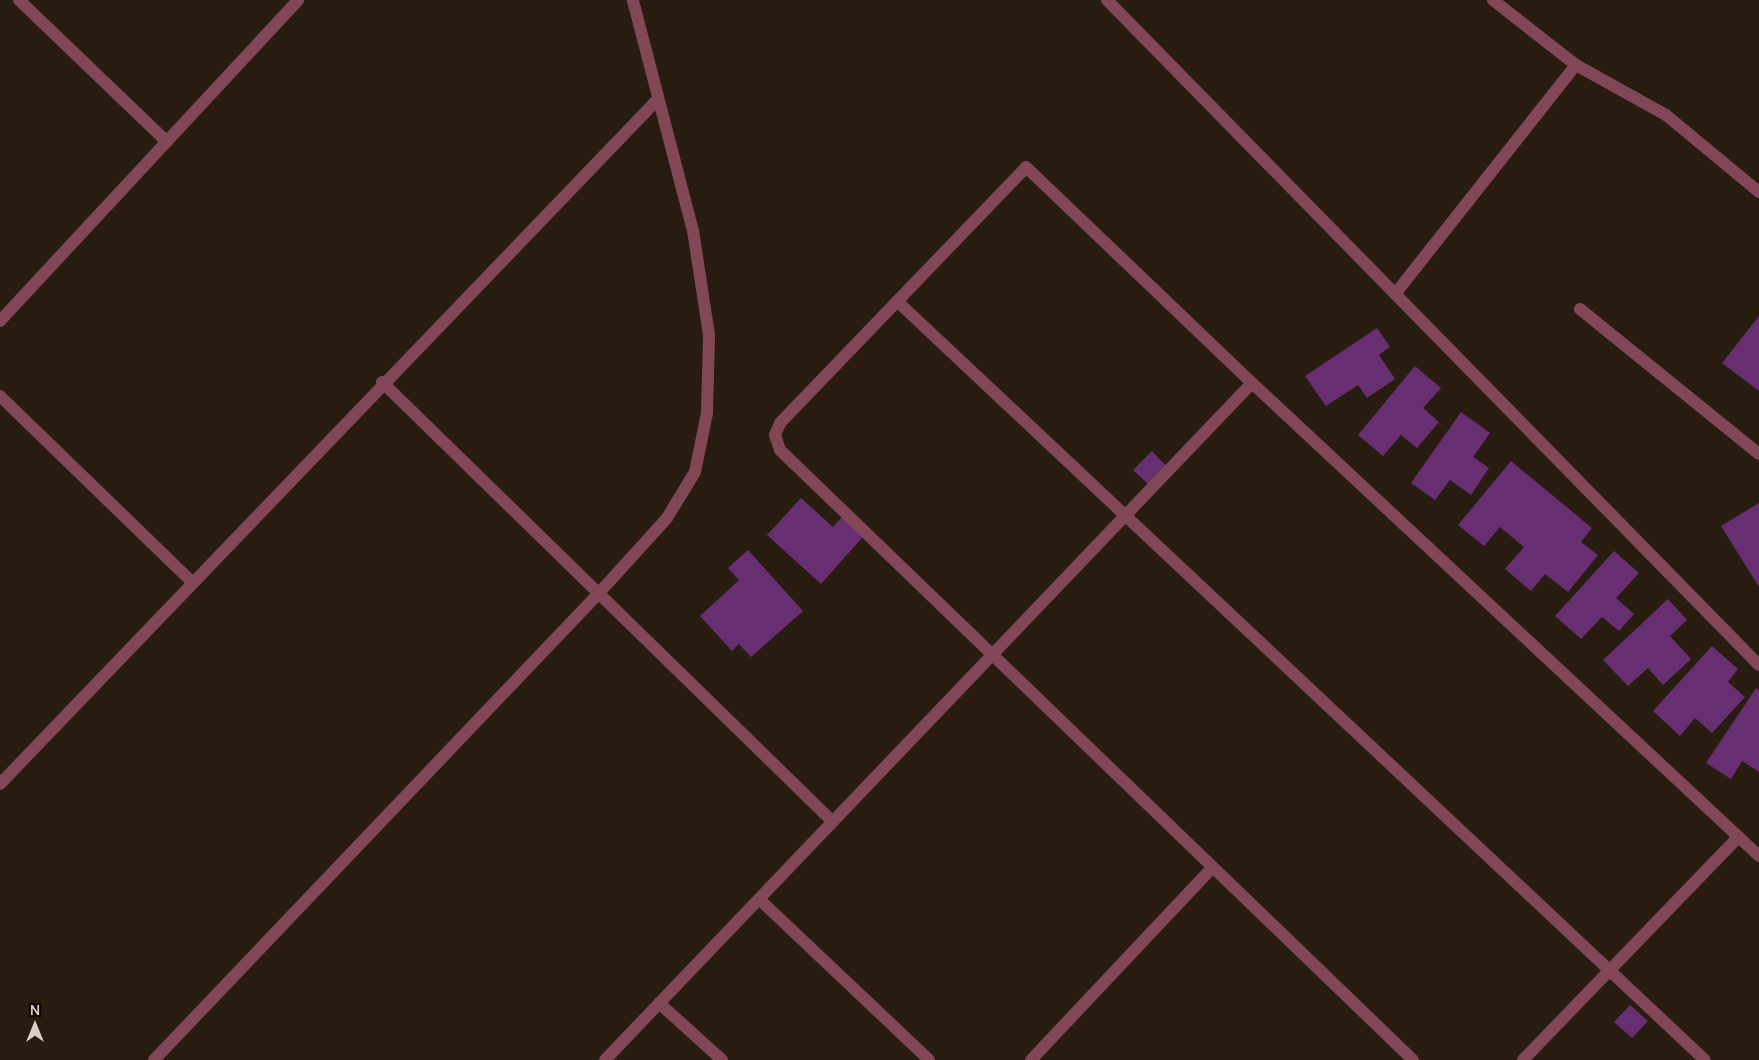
<!DOCTYPE html>
<style>
body{margin:0}
#map{position:relative;width:1759px;height:1060px;overflow:hidden;background:#281b0f;font-family:Manrope,sans-serif}
div>[style]{position:absolute}
.building>*{inset:0;background:#672f72}
.minor>*{height:12px;margin:-6px;padding:0 6px;transform-origin:6px;border-radius:6px;background:#824756}
span{translate:-50% -50%;white-space:nowrap;text-align:center;line-height:1.15;-webkit-text-stroke:4px #0c0703;paint-order:stroke}
.north{position:absolute;left:10px;top:1000px;width:50px;height:50px;-webkit-text-stroke:4px #0c0703;paint-order:stroke;rotate:0deg;font-size:14px;font-weight:700;line-height:20px;text-align:center;color:#d9cfc7}
.north::after{content:'';display:block;margin:auto;width:18px;height:22px;background:#d9cfc7;clip-path:polygon(50% 0,100% 100%,50% 72%,0 100%)}
</style>
<div id="map">
<div class="building">
<i style="clip-path:polygon(1759px 316px,1759px 391px,1722px 363px)"></i>
<i style="clip-path:polygon(1377px 328px,1390px 347px,1379px 355px,1395px 379px,1367px 398px,1358px 385px,1326px 406px,1305px 376px)"></i>
<i style="clip-path:polygon(1415px 366px,1441px 388px,1423px 408px,1439px 422px,1417px 448px,1401px 435px,1383px 456px,1358px 435px)"></i>
<i style="clip-path:polygon(1461px 412px,1490px 433px,1473px 457px,1489px 468px,1471px 495px,1450px 480px,1435px 500px,1411px 483px)"></i>
<i style="clip-path:polygon(1152px 451px,1168px 468px,1150px 486px,1133px 470px)"></i>
<i style="clip-path:polygon(1511px 461px,1592px 528px,1581px 542px,1598px 555px,1568px 592px,1545px 574px,1531px 591px,1505px 569px,1524px 547px,1500px 527px,1484px 546px,1458px 525px)"></i>
<i style="clip-path:polygon(801px 498px,833px 527px,848px 510px,869px 530px,821px 584px,767px 535px)"></i>
<i style="clip-path:polygon(1759px 503px,1759px 587px,1721px 526px)"></i>
<i style="clip-path:polygon(748px 550px,803px 611px,751px 657px,739px 644px,732px 651px,700px 616px,739px 580px,728px 568px)"></i>
<i style="clip-path:polygon(1614px 551px,1639px 573px,1616px 598px,1634px 614px,1619px 631px,1602px 617px,1581px 639px,1555px 616px)"></i>
<i style="clip-path:polygon(1668px 599px,1687px 620px,1670px 636px,1691px 659px,1663px 685px,1648px 668px,1628px 686px,1603px 660px)"></i>
<i style="clip-path:polygon(1712px 646px,1738px 669px,1728px 682px,1745px 697px,1712px 733px,1695px 718px,1680px 736px,1653px 711px)"></i>
<i style="clip-path:polygon(1756px 688px,1759px 690px,1759px 772px,1742px 761px,1731px 779px,1706px 763px)"></i>
<i style="clip-path:polygon(1630px 1005px,1648px 1021px,1632px 1038px,1614px 1022px)"></i>
</div>
<div class="minor">
<i style="left:19px;top:0;width:205px;rotate:43.8deg"></i>
<i style="left:1107px;top:0;width:931px;rotate:45.57deg"></i>
<i style="left:1493px;top:0;width:105px;rotate:38.1deg"></i>
<i style="left:1576px;top:65px;width:103px;rotate:29.1deg"></i>
<i style="left:1666px;top:115px;width:121px;rotate:39.6deg"></i>
<i style="left:1395px;top:294px;width:292px;rotate:-51.7deg"></i>
<i style="left:898px;top:302px;width:1107px;rotate:43.21deg"></i>
<i style="left:1580px;top:309px;width:230px;rotate:39deg"></i>
<i style="left:0;top:321px;width:438px;rotate:-47.1deg"></i>
<i style="left:382px;top:382px;width:630px;rotate:44.29deg"></i>
<i style="left:0;top:396px;width:267px;rotate:44.1deg"></i>
<i style="left:0;top:784px;width:948px;rotate:-46.15deg"></i>
<i style="left:759px;top:899px;width:234px;rotate:43.4deg"></i>
<i style="left:659px;top:1003px;width:85px;rotate:42.1deg"></i>
<i style="left:154px;top:1060px;width:645px;rotate:-46.38deg"></i>
<i style="left:599px;top:593px;width:101px;rotate:-47.8deg"></i>
<i style="left:667px;top:518px;width:54px;rotate:-58.7deg"></i>
<i style="left:695px;top:472px;width:60px;rotate:-78.5deg"></i>
<i style="left:707px;top:413px;width:78px;rotate:-88.5deg"></i>
<i style="left:709px;top:335px;width:105px;rotate:-98.7deg"></i>
<i style="left:693px;top:231px;width:239px;rotate:-104.6deg"></i>
<i style="left:605px;top:1060px;width:936px;rotate:-46.3deg"></i>
<i style="left:1031px;top:1060px;width:264px;rotate:-46.7deg"></i>
<i style="left:1413px;top:1060px;width:879px;rotate:-136.06deg"></i>
<i style="left:780px;top:450px;width:16px;rotate:-108deg"></i>
<i style="left:775px;top:435px;width:13px;rotate:-67deg"></i>
<i style="left:780px;top:423px;width:355px;rotate:-46.1deg"></i>
<i style="left:1026px;top:167px;width:313px;rotate:43.7deg"></i>
<i style="left:1252px;top:383px;width:693px;rotate:43.01deg"></i>
<i style="left:1523px;top:1060px;width:310px;rotate:-46deg"></i>
</div>
<div class="north">N</div>
</div>
